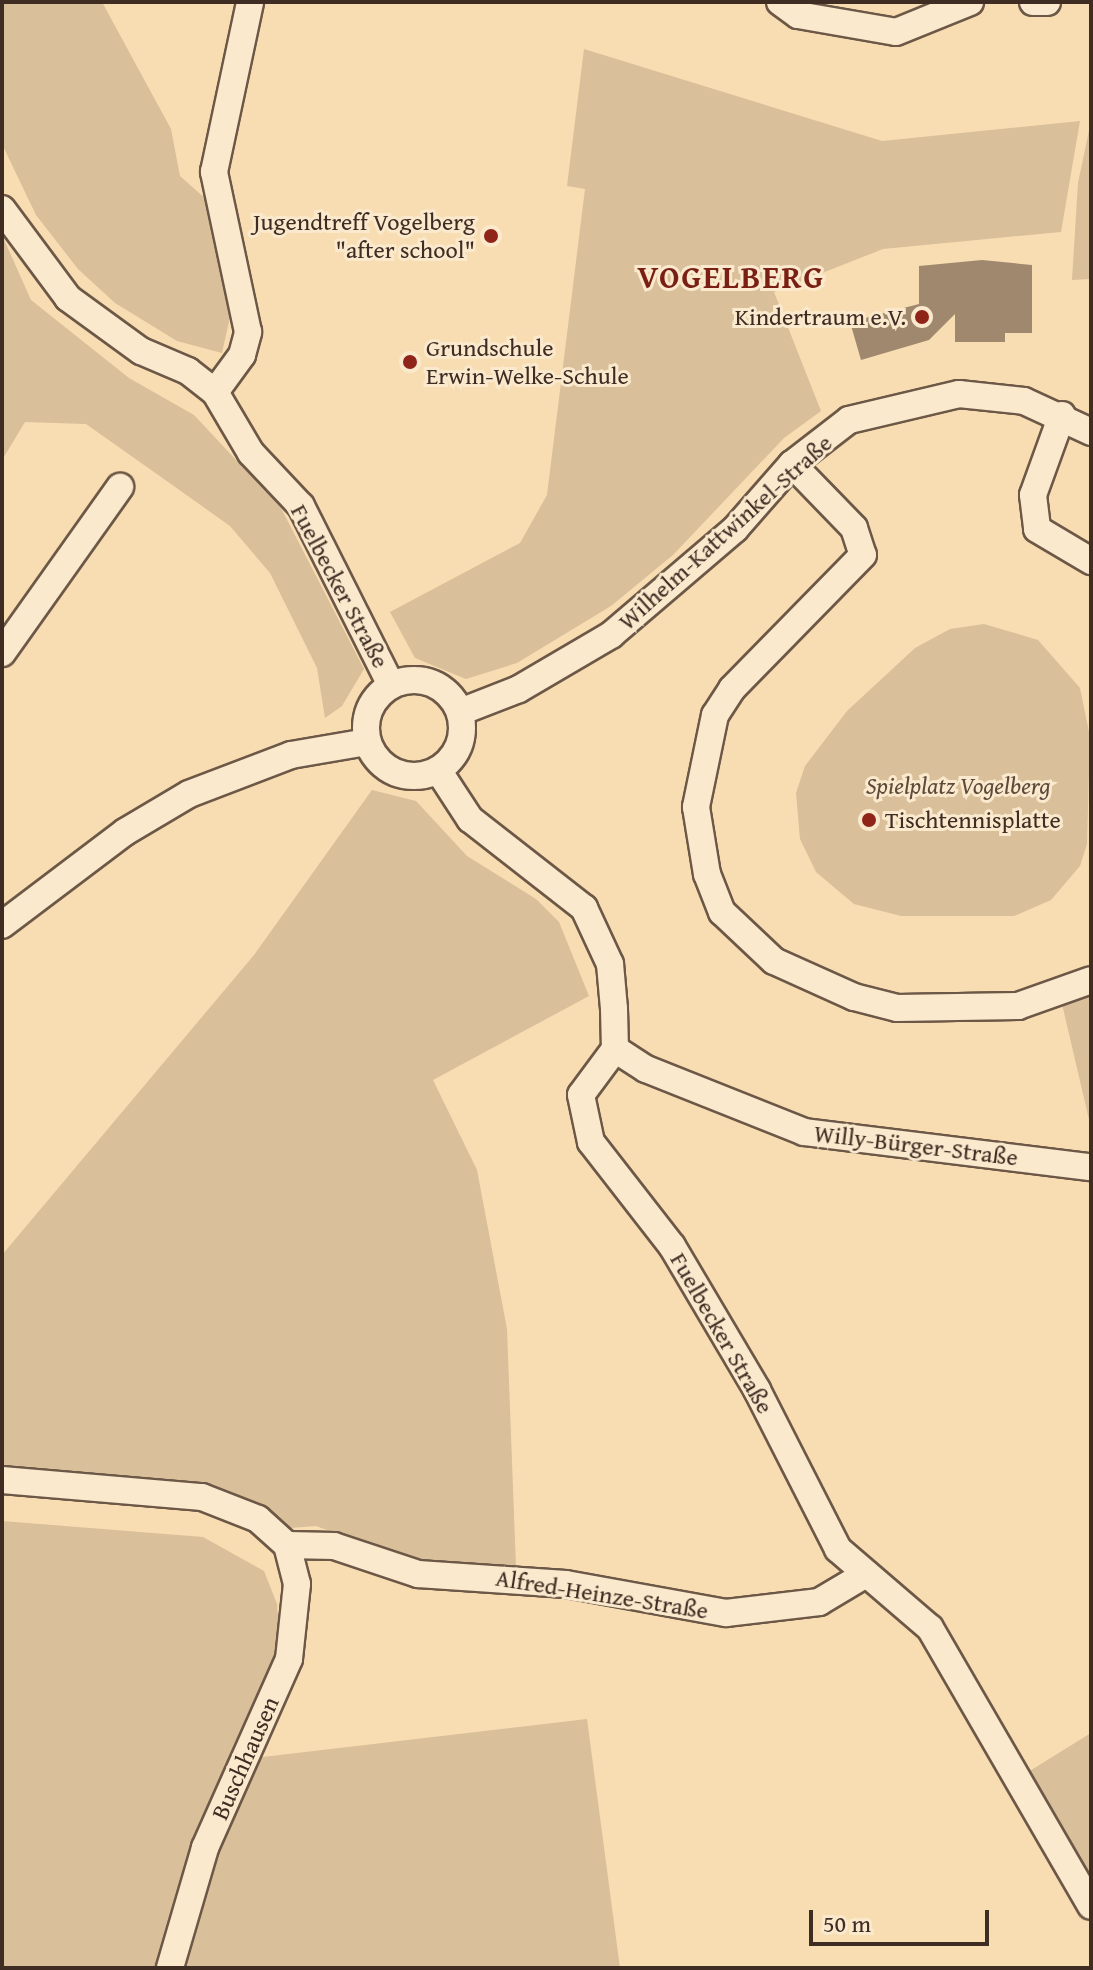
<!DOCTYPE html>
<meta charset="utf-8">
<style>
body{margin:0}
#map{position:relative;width:1093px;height:1970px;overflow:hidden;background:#f8ddb2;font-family:"Gentium Book Plus",serif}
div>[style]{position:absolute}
.green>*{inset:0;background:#d9bf9a}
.building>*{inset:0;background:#9f886d}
.roads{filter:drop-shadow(2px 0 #6d5847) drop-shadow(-2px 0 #6d5847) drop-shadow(0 2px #6d5847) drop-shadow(0 -2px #6d5847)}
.street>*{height:26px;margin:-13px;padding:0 13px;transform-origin:13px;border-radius:13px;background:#fae9cd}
.street>.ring{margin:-13px;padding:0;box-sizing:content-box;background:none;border:26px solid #fae9cd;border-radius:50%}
.dots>*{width:22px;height:22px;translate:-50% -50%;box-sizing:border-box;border:4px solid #fae9cd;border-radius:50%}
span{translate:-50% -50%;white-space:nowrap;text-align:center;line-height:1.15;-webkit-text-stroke:6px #fae9cd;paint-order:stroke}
.poi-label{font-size:24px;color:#3f2c23}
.right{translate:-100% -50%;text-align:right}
.left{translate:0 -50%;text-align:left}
.street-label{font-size:24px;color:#3f2c23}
.park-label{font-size:24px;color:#5e493b;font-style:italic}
.district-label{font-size:32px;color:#7a1f14;font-weight:700;letter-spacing:2px}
.frame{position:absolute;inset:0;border:4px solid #3f2c23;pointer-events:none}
.scale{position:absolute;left:809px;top:1910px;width:180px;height:36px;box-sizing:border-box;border:4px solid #3f2c23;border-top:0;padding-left:10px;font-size:24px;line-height:28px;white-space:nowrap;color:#3f2c23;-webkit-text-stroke:6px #fae9cd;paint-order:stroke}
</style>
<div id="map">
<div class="green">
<i style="clip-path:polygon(2px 2px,102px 2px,171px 129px,180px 176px,207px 200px,230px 317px,222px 353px,177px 341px,115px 303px,78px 269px,36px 215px,2px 144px)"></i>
<i style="clip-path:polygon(584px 49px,882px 141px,1080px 121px,1061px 232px,883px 249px,774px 292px,821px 411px,784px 438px,673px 555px,611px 606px,517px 663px,466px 679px,415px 658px,390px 612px,520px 543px,547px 495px,585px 189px,567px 186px)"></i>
<i style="clip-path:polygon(1091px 121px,1091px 279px,1072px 280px,1078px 183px)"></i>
<i style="clip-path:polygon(2px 235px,31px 300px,129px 378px,194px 415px,281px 508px,364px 669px,342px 706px,325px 718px,317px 668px,270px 573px,230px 526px,178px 489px,86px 424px,25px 422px,2px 460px)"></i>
<i style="clip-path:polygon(984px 624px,1038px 640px,1080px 688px,1090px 737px,1087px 844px,1080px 866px,1051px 900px,1014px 916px,901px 916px,854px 904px,816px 872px,800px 839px,796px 793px,805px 766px,847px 711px,915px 648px,950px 629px)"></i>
<i style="clip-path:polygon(372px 790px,416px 801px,467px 856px,536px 899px,559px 922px,589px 996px,433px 1080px,477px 1170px,507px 1329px,516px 1567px,420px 1564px,316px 1526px,290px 1528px,265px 1508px,218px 1491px,154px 1480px,2px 1470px,2px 1255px,254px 955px)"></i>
<i style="clip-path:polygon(1091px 992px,1091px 1128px,1062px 1004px)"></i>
<i style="clip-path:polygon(2px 1521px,203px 1537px,264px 1571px,277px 1604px,281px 1659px,161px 1968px,2px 1968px)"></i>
<i style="clip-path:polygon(587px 1719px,620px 1968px,179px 1968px,214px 1850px,253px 1758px)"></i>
<i style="clip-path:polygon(1091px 1733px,1091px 1883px,1028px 1772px)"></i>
</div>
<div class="building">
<i style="clip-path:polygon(982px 260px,1032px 265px,1032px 333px,1005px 333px,1005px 342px,955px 342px,955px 314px,929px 340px,861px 360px,850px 322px,919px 304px,919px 266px)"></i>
</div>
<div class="roads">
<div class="street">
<i style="left:780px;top:2px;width:22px;rotate:36deg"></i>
<i style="left:798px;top:15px;width:99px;rotate:9.8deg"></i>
<i style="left:896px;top:32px;width:80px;rotate:-22.1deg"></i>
<i style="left:1033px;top:2px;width:14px"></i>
<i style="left:2px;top:209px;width:111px;rotate:53.4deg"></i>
<i style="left:68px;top:298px;width:90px;rotate:36deg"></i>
<i style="left:141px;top:351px;width:51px;rotate:23.1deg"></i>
<i style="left:188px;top:371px;width:34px;rotate:38deg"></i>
<i style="left:215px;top:392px;width:71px;rotate:59.5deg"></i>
<i style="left:251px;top:453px;width:73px;rotate:46.7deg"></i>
<i style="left:301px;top:506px;width:200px;rotate:63.3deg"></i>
<i style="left:215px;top:392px;width:46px;rotate:-53.9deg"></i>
<i style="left:242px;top:355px;width:24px;rotate:-75deg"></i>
<i style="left:248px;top:332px;width:164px;rotate:-102deg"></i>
<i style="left:214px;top:172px;width:174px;rotate:-78deg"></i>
<i style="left:1062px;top:415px;width:85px;rotate:109.9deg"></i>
<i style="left:1033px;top:495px;width:34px;rotate:83deg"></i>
<i style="left:1037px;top:529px;width:63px;rotate:30.7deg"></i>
<i style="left:792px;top:464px;width:89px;rotate:45.9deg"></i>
<i style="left:854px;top:528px;width:28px;rotate:72deg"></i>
<i style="left:863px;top:555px;width:187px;rotate:134.4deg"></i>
<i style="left:732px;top:689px;width:31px;rotate:123deg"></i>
<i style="left:715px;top:715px;width:94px;rotate:101.7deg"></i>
<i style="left:696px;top:807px;width:68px;rotate:80.7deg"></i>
<i style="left:707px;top:874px;width:41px;rotate:68.5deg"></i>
<i style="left:722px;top:912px;width:71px;rotate:43.3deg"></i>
<i style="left:774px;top:961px;width:88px;rotate:24.2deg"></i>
<i style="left:854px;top:997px;width:44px;rotate:14.3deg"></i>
<i style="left:897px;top:1008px;width:121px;rotate:-0.9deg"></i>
<i style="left:1018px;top:1006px;width:77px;rotate:-19.6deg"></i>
<i style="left:2px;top:653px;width:204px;rotate:-54.6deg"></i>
<i class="ring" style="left:366px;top:680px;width:70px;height:70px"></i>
<i style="left:460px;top:712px;width:63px;rotate:-21.3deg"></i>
<i style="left:519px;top:689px;width:107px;rotate:-30.4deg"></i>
<i style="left:611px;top:635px;width:163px;rotate:-40.5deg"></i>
<i style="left:735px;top:529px;width:86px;rotate:-48.8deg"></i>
<i style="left:792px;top:464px;width:72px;rotate:-37.7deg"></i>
<i style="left:849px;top:420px;width:113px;rotate:-13.3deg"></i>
<i style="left:959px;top:394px;width:65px;rotate:6.1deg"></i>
<i style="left:1024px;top:401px;width:74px;rotate:24.8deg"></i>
<i style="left:438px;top:770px;width:59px;rotate:56.9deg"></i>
<i style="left:470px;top:819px;width:145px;rotate:38deg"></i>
<i style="left:584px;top:908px;width:62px;rotate:65.1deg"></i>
<i style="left:610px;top:964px;width:45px;rotate:84.9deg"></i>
<i style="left:614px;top:1009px;width:40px;rotate:88.6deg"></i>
<i style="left:615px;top:1049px;width:57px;rotate:126.5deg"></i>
<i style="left:581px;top:1095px;width:48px;rotate:78deg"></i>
<i style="left:591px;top:1142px;width:132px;rotate:52.1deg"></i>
<i style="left:672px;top:1246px;width:167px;rotate:59.4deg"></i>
<i style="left:757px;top:1390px;width:178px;rotate:63deg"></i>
<i style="left:838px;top:1549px;width:121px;rotate:40.7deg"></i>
<i style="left:930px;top:1628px;width:321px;rotate:59.9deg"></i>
<i style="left:2px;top:925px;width:154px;rotate:-37.1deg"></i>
<i style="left:125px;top:832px;width:74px;rotate:-30.7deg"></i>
<i style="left:189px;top:794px;width:109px;rotate:-20.9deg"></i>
<i style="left:291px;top:755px;width:77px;rotate:-9.7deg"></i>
<i style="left:615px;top:1049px;width:37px;rotate:33deg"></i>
<i style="left:646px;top:1069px;width:170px;rotate:21.7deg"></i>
<i style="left:804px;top:1132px;width:289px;rotate:7deg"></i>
<i style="left:2px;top:1480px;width:201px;rotate:4.9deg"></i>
<i style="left:202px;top:1497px;width:60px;rotate:21.4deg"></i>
<i style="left:258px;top:1519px;width:39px;rotate:42deg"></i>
<i style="left:287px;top:1545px;width:40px;rotate:75.6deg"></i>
<i style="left:297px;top:1584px;width:75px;rotate:96.1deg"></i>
<i style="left:289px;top:1659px;width:207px;rotate:114deg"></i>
<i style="left:205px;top:1848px;width:125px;rotate:106.3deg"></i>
<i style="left:287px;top:1545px;width:47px;rotate:1.2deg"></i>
<i style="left:334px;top:1546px;width:89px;rotate:18.4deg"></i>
<i style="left:418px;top:1574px;width:148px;rotate:3.9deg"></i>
<i style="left:566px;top:1584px;width:163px;rotate:10.3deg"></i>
<i style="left:726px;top:1613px;width:94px;rotate:-6.7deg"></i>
<i style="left:819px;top:1602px;width:55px;rotate:-30.8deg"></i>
</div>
</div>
<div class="dots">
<i style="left:491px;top:236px;background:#8f2418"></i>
<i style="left:922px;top:317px;background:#8f2418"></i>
<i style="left:410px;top:362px;background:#8f2418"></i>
<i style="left:869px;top:820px;background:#8f2418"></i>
</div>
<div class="poi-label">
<span class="right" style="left:475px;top:236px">Jugendtreff Vogelberg<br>"after school"</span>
<span class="right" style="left:906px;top:317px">Kindertraum e.V.</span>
<span class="left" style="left:426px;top:362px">Grundschule<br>Erwin-Welke-Schule</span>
<span class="left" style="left:885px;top:820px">Tischtennisplatte</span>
</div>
<div class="street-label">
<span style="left:725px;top:532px;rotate:-42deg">Wilhelm-Kattwinkel-Straße</span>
<span style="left:340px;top:586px;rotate:62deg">Fuelbecker Straße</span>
<span style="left:916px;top:1145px;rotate:7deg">Willy-Bürger-Straße</span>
<span style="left:722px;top:1333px;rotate:60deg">Fuelbecker Straße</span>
<span style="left:602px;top:1594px;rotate:9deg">Alfred-Heinze-Straße</span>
<span style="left:245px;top:1758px;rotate:-66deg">Buschhausen</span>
</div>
<div class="park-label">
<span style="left:958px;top:786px">Spielplatz Vogelberg</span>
</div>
<div class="district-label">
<span style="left:731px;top:277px">VOGELBERG</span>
</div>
<div class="frame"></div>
<div class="scale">50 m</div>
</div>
